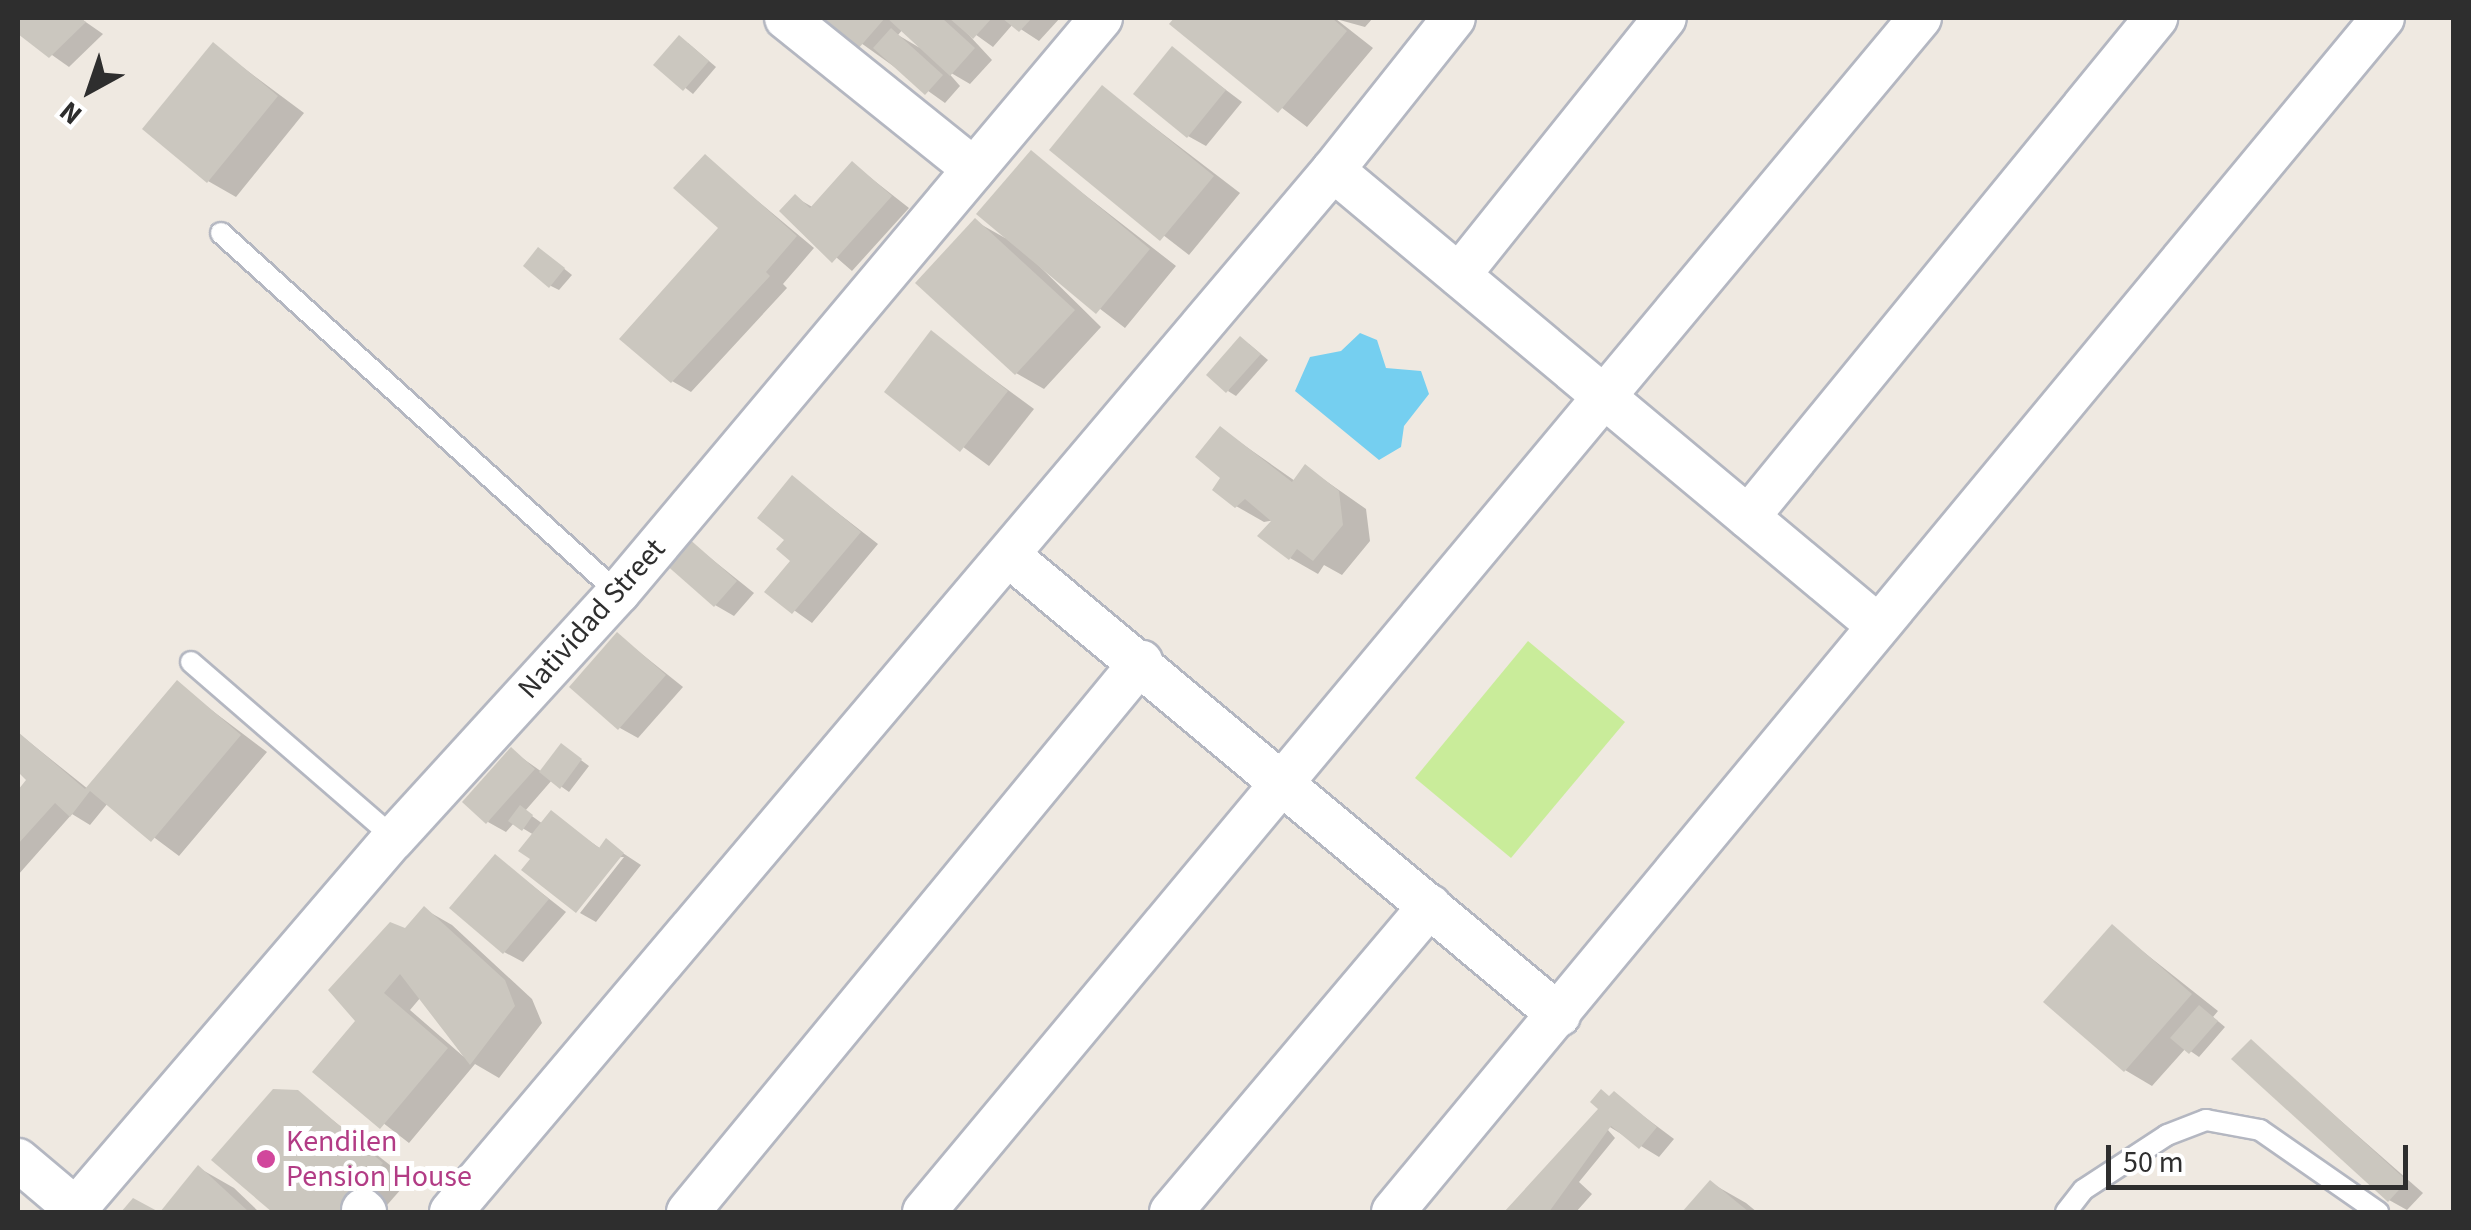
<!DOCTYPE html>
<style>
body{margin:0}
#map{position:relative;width:2471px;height:1230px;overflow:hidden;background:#efe9e1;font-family:"Source Sans 3",sans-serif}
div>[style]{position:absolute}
.pitch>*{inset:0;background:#c9ec9a}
.water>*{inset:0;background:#75cff0}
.shadow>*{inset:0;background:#0003}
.building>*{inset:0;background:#cbc7bf}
.roads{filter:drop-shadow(2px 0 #b4b7c1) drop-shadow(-2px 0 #b4b7c1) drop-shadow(0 2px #b4b7c1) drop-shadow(0 -2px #b4b7c1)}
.lane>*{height:20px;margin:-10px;padding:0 10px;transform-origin:10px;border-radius:10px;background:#fff}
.street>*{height:42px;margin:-21px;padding:0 21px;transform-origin:21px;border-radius:21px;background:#fff}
.dots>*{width:28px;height:28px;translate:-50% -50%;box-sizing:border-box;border:5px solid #fff;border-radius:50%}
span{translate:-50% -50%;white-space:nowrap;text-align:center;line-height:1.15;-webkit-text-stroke:10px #fff;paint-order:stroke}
.street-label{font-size:30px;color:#2e2e2e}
.hotel-label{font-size:30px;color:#b23c85}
.left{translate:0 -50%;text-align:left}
.frame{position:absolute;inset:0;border:20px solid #2e2e2e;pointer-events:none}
.north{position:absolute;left:40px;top:40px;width:100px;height:100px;-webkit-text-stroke:8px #fff;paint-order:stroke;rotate:220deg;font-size:28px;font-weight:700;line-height:40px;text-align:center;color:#2e2e2e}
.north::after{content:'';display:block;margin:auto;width:35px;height:45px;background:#2e2e2e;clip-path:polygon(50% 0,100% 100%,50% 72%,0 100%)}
.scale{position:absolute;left:2106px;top:1145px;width:302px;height:45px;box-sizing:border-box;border:5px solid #2e2e2e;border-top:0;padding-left:12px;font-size:30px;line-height:35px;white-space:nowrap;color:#2e2e2e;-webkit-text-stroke:8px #fff;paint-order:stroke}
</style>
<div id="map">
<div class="pitch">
<i style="clip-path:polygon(1528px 641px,1625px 722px,1511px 858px,1415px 778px)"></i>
</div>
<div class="water">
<i style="clip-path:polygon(1360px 333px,1377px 340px,1386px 368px,1421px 371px,1429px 394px,1404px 426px,1401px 447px,1379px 460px,1295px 391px,1310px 357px,1341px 351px)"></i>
</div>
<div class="shadow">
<i style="clip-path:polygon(18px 18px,80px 18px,103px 34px,69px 67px,18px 31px)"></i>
<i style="clip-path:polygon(evenodd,826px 18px,1060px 18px,1039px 41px,1013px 24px,993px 47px,954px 19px,992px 60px,970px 84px,946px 70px,960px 86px,945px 103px,826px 18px,903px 29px,920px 48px,898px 35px,903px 29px)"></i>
<i style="clip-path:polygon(1177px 18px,1373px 18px,1365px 27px,1336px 19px,1373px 48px,1307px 127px,1172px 24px)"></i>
<i style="clip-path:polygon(688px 43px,716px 67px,693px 94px,657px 65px)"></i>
<i style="clip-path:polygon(213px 45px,304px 113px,236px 197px,208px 181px)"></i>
<i style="clip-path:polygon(1173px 50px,1242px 102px,1206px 146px,1188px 136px)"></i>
<i style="clip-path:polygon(1103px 88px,1240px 193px,1189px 255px,1053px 150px)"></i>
<i style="clip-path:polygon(1031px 153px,1176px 266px,1125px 328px,1022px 249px,1101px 327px,1044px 389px,1016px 373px,975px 221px,1005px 238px)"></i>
<i style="clip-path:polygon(705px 157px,814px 248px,783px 284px,787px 288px,691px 392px,672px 381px,722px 228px)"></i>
<i style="clip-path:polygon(853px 164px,909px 208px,852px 271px,783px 211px,795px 197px,814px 208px)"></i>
<i style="clip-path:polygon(547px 255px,572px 275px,559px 290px,551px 286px)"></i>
<i style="clip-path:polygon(932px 334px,1034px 409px,989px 466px,887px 391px)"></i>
<i style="clip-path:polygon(1249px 344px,1268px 360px,1236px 396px,1228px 391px)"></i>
<i style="clip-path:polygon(1221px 429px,1295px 481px,1306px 467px,1366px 509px,1370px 541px,1342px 575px,1324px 565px,1318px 574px,1290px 558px,1274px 520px,1264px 522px,1236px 506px,1223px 477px)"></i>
<i style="clip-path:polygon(793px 478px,878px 544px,812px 623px,767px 591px,793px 561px,788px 539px)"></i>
<i style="clip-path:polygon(688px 540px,754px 593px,734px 616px,715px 605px)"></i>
<i style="clip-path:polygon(618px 635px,683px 687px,638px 738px,620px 728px)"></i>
<i style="clip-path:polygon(177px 684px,267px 752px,179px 856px,108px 803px,90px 825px,72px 814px,18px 875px,18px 793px,29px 780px,18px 769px,18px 733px,88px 789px)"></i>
<i style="clip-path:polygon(511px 750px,542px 772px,570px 752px,589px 766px,569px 792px,552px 780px,525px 811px,543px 824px,551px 814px,601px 849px,606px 842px,641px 865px,596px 922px,580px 913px,624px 857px,533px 859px,534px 835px,514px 823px,506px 832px,488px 822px)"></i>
<i style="clip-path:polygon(496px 857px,566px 912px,523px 962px,504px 952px)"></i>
<i style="clip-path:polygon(evenodd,424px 909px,452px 925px,532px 999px,542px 1023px,499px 1078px,475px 1064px,409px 1143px,316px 1071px,358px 1021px,424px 909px,421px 997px,464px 1057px,410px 1010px,421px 997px)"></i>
<i style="clip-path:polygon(2112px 927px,2218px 1011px,2213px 1017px,2225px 1027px,2199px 1057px,2186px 1048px,2152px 1086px,2125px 1070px)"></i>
<i style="clip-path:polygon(2251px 1042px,2423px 1193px,2407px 1210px,2389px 1200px)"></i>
<i style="clip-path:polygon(298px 1093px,409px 1180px,381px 1212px,275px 1212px,215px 1160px)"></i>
<i style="clip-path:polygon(1614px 1094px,1674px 1139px,1659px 1157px,1600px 1121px,1615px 1138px,1579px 1182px,1592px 1194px,1576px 1212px,1508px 1212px)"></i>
<i style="clip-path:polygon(199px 1168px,234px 1188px,259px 1212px,163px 1212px)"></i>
<i style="clip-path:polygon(1711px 1183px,1746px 1203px,1757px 1212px,1686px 1212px)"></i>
</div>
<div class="building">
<i style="clip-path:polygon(18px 18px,80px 18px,86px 22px,49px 58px,18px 34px)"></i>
<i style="clip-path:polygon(822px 18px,885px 18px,858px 49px)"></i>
<i style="clip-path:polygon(887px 18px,942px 18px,975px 48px,950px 76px)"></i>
<i style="clip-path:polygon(949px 18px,992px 18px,973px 39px)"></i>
<i style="clip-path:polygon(1002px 18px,1032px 18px,1019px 32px)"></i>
<i style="clip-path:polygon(1174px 18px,1332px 18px,1347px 31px,1278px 113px,1169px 24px)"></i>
<i style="clip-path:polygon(891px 28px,943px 75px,925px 95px,873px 48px)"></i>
<i style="clip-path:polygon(679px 35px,709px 61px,683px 91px,653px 65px)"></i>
<i style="clip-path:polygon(213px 42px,278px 96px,207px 183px,142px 129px)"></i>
<i style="clip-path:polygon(1172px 46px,1226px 90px,1187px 138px,1133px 94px)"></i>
<i style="clip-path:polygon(1102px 85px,1214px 176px,1160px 241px,1049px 150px)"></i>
<i style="clip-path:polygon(1031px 150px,1150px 249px,1096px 314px,976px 214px)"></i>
<i style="clip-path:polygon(705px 154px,797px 236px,766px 272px,770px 276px,671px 383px,619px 339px,718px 228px,673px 188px)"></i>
<i style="clip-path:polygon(852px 161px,892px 196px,832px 263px,779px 211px,795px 194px,810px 208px)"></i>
<i style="clip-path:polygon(975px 218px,1075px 310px,1015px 375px,915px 283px)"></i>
<i style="clip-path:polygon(538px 247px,565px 268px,549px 288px,523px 266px)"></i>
<i style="clip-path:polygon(931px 330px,1008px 391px,960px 452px,884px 392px)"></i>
<i style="clip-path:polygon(1240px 336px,1261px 354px,1226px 393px,1206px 375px)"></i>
<i style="clip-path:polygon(1220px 426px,1292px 482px,1305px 464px,1339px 491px,1343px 525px,1313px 561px,1297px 549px,1289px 560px,1257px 536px,1271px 521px,1245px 499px,1235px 508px,1212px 490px,1220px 478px,1195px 457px)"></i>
<i style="clip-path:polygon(792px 475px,861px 532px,792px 614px,764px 592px,790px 561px,776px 549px,784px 540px,757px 518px)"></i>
<i style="clip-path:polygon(687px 537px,737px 581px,714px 607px,664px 563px)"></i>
<i style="clip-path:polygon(617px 632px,666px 675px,618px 730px,569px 687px)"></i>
<i style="clip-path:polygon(177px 680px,241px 735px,151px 842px,90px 791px,70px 817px,55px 803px,18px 844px,18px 790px,26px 780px,18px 772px,18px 732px,85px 789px)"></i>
<i style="clip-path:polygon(561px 743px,582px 759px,560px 789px,539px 772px)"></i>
<i style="clip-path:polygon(511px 747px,535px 769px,486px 824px,462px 802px)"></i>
<i style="clip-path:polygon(520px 805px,533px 815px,522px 831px,508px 821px)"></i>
<i style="clip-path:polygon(551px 810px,599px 848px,606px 838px,624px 853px,576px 913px,521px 870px,530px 859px,518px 851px)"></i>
<i style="clip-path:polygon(495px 854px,549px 899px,503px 954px,449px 908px)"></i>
<i style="clip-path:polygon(424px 906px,505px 980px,515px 1006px,470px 1065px,400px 974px,384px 993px,448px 1048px,380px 1129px,312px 1072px,355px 1021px,328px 990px,390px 922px,405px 928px)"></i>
<i style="clip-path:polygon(2112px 924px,2192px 994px,2124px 1072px,2043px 1002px)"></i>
<i style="clip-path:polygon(2199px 1005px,2218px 1021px,2189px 1054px,2170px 1038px)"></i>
<i style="clip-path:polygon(2251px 1039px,2407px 1181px,2388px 1202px,2231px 1059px)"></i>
<i style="clip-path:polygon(273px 1089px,298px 1090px,383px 1163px,340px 1212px,272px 1212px,211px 1160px)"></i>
<i style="clip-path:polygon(1601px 1089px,1609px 1096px,1614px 1091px,1657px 1127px,1639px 1149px,1611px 1126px,1549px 1212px,1504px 1212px,1598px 1109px,1590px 1102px)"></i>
<i style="clip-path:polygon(198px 1165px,249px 1212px,160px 1212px)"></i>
<i style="clip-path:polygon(1710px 1180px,1749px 1212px,1682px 1212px)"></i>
<i style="clip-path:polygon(133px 1198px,159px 1212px,121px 1212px)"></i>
</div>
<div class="roads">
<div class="lane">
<i style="left:221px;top:233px;width:536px;rotate:42.2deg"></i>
<i style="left:191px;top:662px;width:269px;rotate:40.9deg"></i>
<i style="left:2066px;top:1212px;width:28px;rotate:-52deg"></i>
<i style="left:2083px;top:1190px;width:100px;rotate:-33.2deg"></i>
<i style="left:2167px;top:1135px;width:42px;rotate:-21deg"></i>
<i style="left:2206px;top:1120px;width:55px;rotate:10.5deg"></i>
<i style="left:2260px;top:1130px;width:144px;rotate:34.8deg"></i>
</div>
<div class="street">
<i style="left:786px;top:18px;width:241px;rotate:38.8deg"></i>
<i style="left:1333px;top:170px;width:708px;rotate:39.9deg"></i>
<i style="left:1459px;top:275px;width:329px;rotate:-51.3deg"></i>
<i style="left:1748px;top:517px;width:645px;rotate:-50.73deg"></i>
<i style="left:1008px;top:555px;width:718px;rotate:39.86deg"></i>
<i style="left:18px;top:1160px;width:76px;rotate:40.2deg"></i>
<i style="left:363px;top:1210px;width:3px;rotate:45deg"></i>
<i style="left:73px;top:1212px;width:493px;rotate:-49.4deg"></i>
<i style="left:394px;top:838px;width:332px;rotate:-47.6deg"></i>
<i style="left:618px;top:593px;width:751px;rotate:-49.97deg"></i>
<i style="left:451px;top:1212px;width:1365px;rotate:-49.75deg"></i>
<i style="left:1333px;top:170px;width:194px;rotate:-51.5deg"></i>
<i style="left:688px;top:1212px;width:713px;rotate:-50.52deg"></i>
<i style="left:924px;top:1212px;width:1555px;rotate:-50.17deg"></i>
<i style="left:1171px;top:1212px;width:401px;rotate:-49.8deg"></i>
<i style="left:1393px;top:1212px;width:1551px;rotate:-50.34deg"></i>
</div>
</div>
<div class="dots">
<i style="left:266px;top:1159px;background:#d1479c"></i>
</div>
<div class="street-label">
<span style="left:592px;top:619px;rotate:-48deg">Natividad Street</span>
</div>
<div class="hotel-label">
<span class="left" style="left:286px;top:1159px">Kendilen<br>Pension House</span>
</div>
<div class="frame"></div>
<div class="north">N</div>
<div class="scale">50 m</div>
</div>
